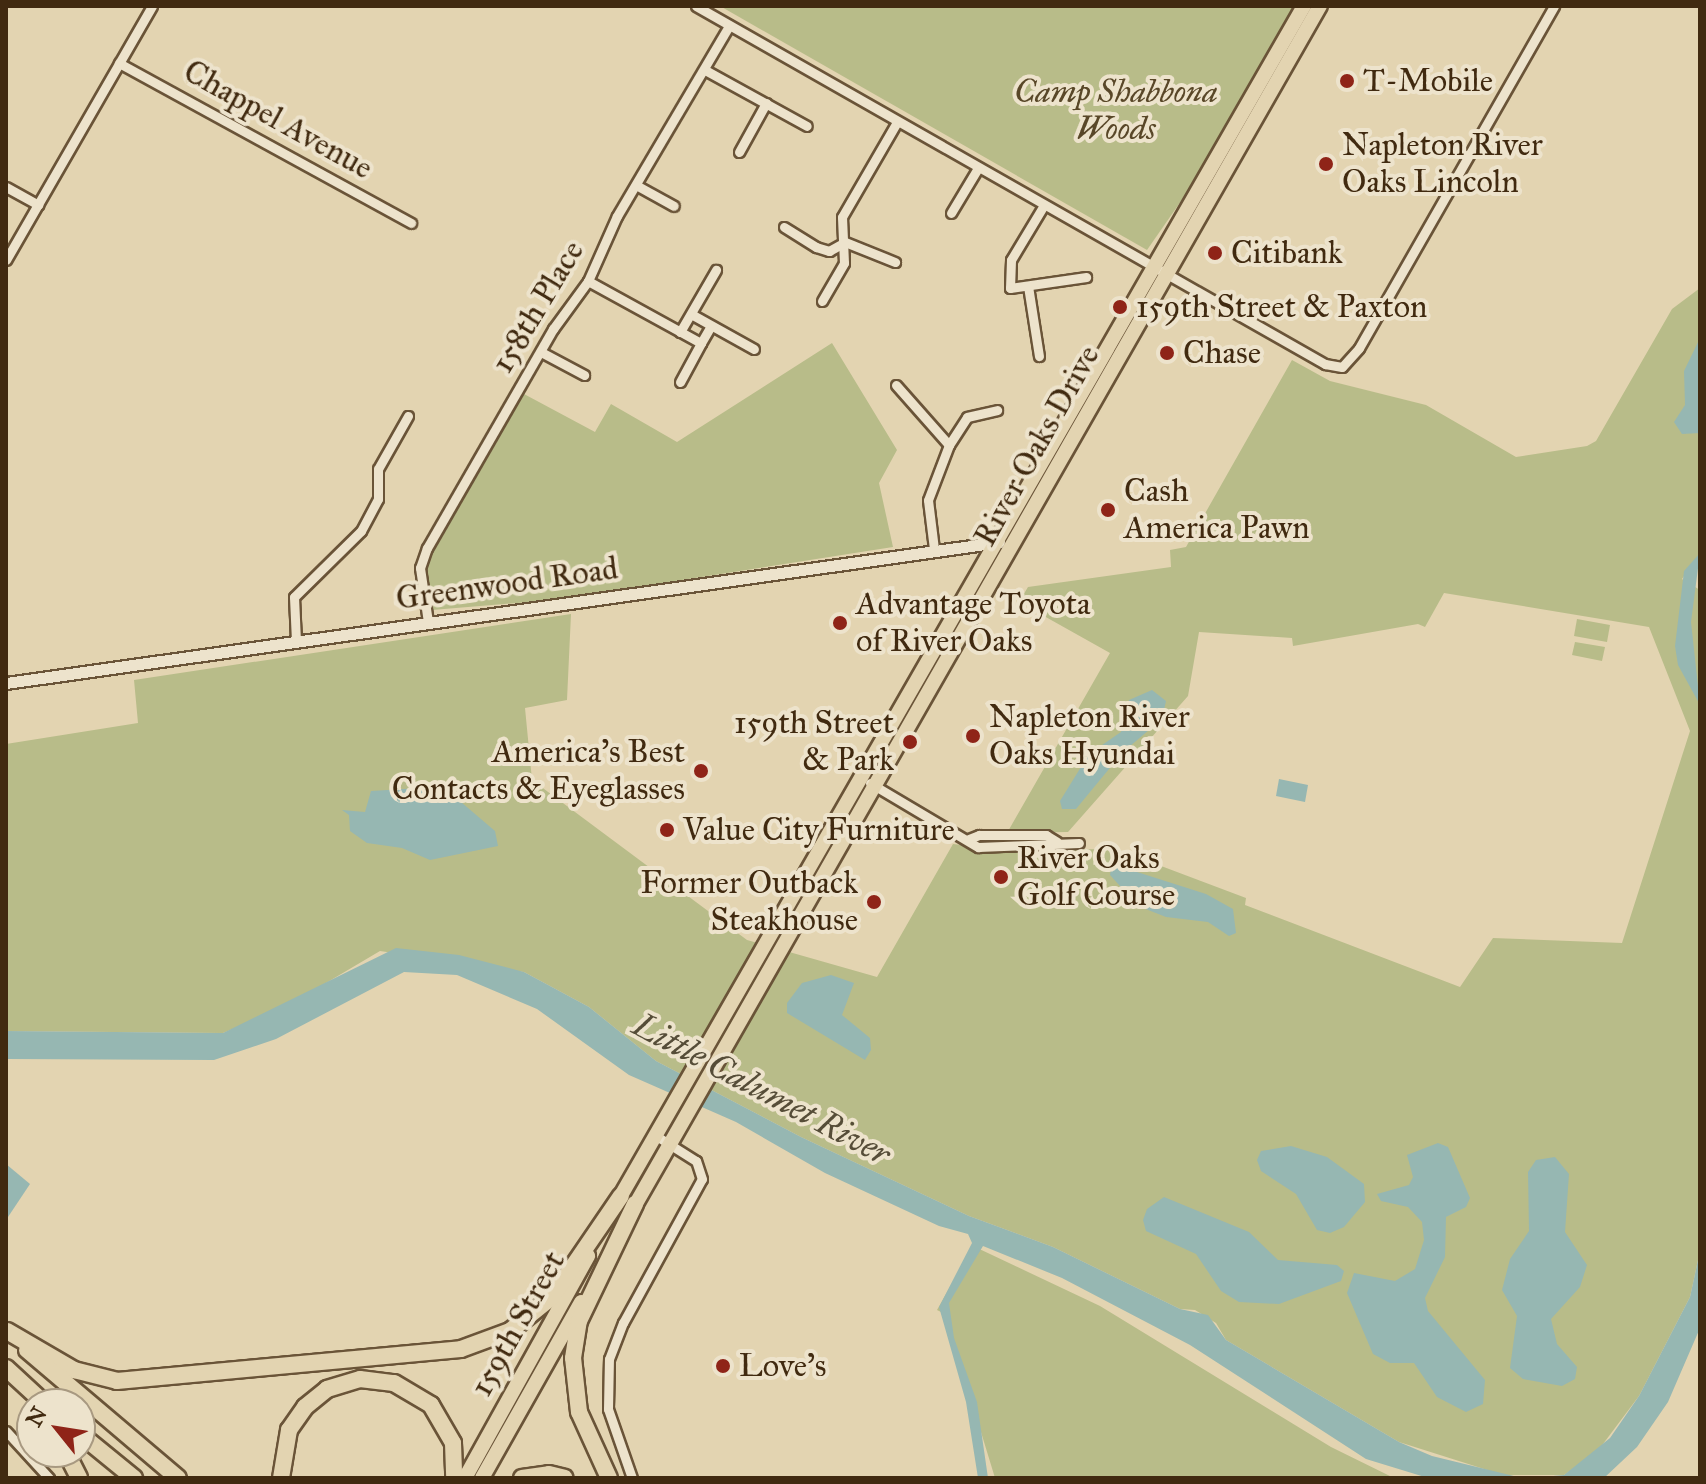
<!DOCTYPE html>
<style>
body{margin:0}
#map{position:relative;width:1706px;height:1484px;overflow:hidden;background:#e3d4b1;font-family:"IM FELL Great Primer",serif}
div>[style]{position:absolute}
.green>*{inset:0;background:#b8bc89}
.water>*{inset:0;background:#96b7b2}
.roads{filter:drop-shadow(2px 0 #6a5438) drop-shadow(-2px 0 #6a5438) drop-shadow(0 2px #6a5438) drop-shadow(0 -2px #6a5438)}
.minor>*{height:9px;margin:-4.5px;padding:0 4.5px;transform-origin:4.5px;border-radius:4.5px;background:#ede3cc}
.tertiary>*{height:11px;margin:-5.5px;padding:0 5.5px;transform-origin:5.5px;border-radius:5.5px;background:#ede3cc}
.primary>*{height:14px;margin:-7px;padding:0 7px;transform-origin:7px;border-radius:7px;background:#e3d4b1}
.motorway>*{height:16px;margin:-8px;padding:0 8px;transform-origin:8px;border-radius:8px;background:#e3d4b1}
.dots>*{width:22px;height:22px;translate:-50% -50%;box-sizing:border-box;border:4px solid #ede3cc;border-radius:50%}
span{translate:-50% -50%;white-space:nowrap;text-align:center;line-height:1.15;-webkit-text-stroke:8px #ede3cc;paint-order:stroke}
.poi-label{font-size:32px;color:#412a10}
.left{translate:0 -50%;text-align:left}
.right{translate:-100% -50%;text-align:right}
.park-label{font-size:32px;color:#594728;font-style:italic}
.street-label{font-size:32px;color:#412a10}
.water-label{font-size:34px;color:#564d38;font-style:italic}
.frame{position:absolute;inset:0;border:8px solid #412a10;pointer-events:none}
.north{position:absolute;left:16px;top:1388px;width:80px;height:80px;box-sizing:border-box;background:#ede3cc;border:2px solid #a89981;border-radius:50%;rotate:300deg;font-size:22px;font-weight:700;line-height:32px;text-align:center;color:#412a10}
.north::after{content:'';display:block;margin:auto;width:28px;height:36px;background:#8f2418;clip-path:polygon(50% 0,100% 100%,50% 72%,0 100%)}
</style>
<div id="map">
<div class="green">
<i style="clip-path:polygon(720px 6px,1297px 6px,1204px 168px,1147px 250px)"></i>
<i style="clip-path:polygon(1700px 288px,1700px 553px,1682px 579px,1700px 590px,1700px 1251px,1690px 1297px,1639px 1396px,1597px 1452px,1564px 1475px,1503px 1475px,1399px 1442px,1226px 1340px,1216px 1323px,1195px 1310px,1180px 1309px,1053px 1247px,969px 1216px,801px 1137px,656px 1061px,589px 1007px,524px 972px,380px 951px,287px 1006px,223px 1033px,6px 1031px,6px 744px,138px 723px,134px 680px,571px 614px,567px 700px,525px 708px,532px 780px,747px 940px,877px 977px,953px 844px,1004px 850px,1116px 849px,1246px 898px,1245px 905px,1460px 987px,1493px 938px,1622px 943px,1690px 731px,1649px 627px,1444px 593px,1425px 627px,1418px 624px,1293px 646px,1292px 638px,1199px 632px,1188px 696px,1068px 832px,1007px 833px,1110px 653px,1019px 602px,1028px 587px,1171px 567px,1170px 550px,1186px 547px,1292px 360px,1330px 381px,1426px 405px,1516px 457px,1587px 446px,1596px 441px,1672px 309px)"></i>
<i style="clip-path:polygon(832px 343px,897px 450px,879px 483px,893px 547px,554px 600px,432px 610px,423px 564px,524px 394px,595px 432px,611px 404px,677px 442px)"></i>
<i style="clip-path:polygon(1577px 619px,1610px 625px,1607px 642px,1574px 636px)"></i>
<i style="clip-path:polygon(1575px 642px,1605px 647px,1602px 661px,1572px 655px)"></i>
<i style="clip-path:polygon(973px 1246px,1100px 1306px,1331px 1447px,1394px 1478px,995px 1478px,945px 1314px,937px 1310px)"></i>
</div>
<div class="water">
<i style="clip-path:polygon(1700px 338px,1700px 433px,1682px 434px,1674px 422px,1685px 405px,1684px 371px)"></i>
<i style="clip-path:polygon(1700px 553px,1691px 622px,1700px 705px,1678px 665px,1675px 646px,1684px 571px)"></i>
<i style="clip-path:polygon(1152px 690px,1166px 701px,1162px 719px,1123px 752px,1076px 809px,1062px 809px,1060px 801px,1089px 754px,1121px 732px,1129px 700px)"></i>
<i style="clip-path:polygon(1279px 779px,1308px 785px,1305px 802px,1276px 796px)"></i>
<i style="clip-path:polygon(420px 788px,461px 802px,495px 831px,498px 846px,430px 860px,402px 848px,367px 843px,350px 831px,349px 815px,342px 810px,365px 812px,371px 791px)"></i>
<i style="clip-path:polygon(1112px 864px,1206px 894px,1233px 909px,1236px 933px,1229px 936px,1208px 922px,1166px 917px,1138px 906px,1110px 875px)"></i>
<i style="clip-path:polygon(396px 948px,459px 955px,524px 972px,589px 1007px,656px 1061px,801px 1137px,969px 1216px,1053px 1247px,1180px 1309px,1208px 1315px,1226px 1340px,1399px 1442px,1432px 1456px,1522px 1478px,1428px 1478px,1366px 1459px,1190px 1345px,1062px 1278px,983px 1246px,949px 1303px,954px 1338px,977px 1402px,988px 1478px,978px 1478px,966px 1402px,939px 1307px,972px 1243px,968px 1234px,939px 1226px,825px 1173px,736px 1122px,629px 1075px,537px 1009px,457px 975px,404px 972px,276px 1039px,214px 1060px,6px 1059px,6px 1031px,223px 1033px)"></i>
<i style="clip-path:polygon(831px 975px,854px 983px,842px 1015px,870px 1038px,871px 1050px,865px 1060px,787px 1013px,787px 1003px,802px 983px)"></i>
<i style="clip-path:polygon(1438px 1143px,1448px 1147px,1470px 1198px,1466px 1207px,1446px 1217px,1445px 1257px,1425px 1298px,1428px 1311px,1485px 1380px,1483px 1404px,1466px 1412px,1437px 1397px,1414px 1363px,1390px 1363px,1373px 1354px,1347px 1293px,1354px 1273px,1395px 1281px,1415px 1269px,1424px 1240px,1422px 1222px,1408px 1207px,1381px 1201px,1377px 1194px,1409px 1185px,1413px 1177px,1407px 1155px)"></i>
<i style="clip-path:polygon(1291px 1146px,1327px 1157px,1364px 1184px,1365px 1202px,1344px 1227px,1330px 1233px,1317px 1230px,1296px 1194px,1261px 1171px,1257px 1160px,1261px 1151px)"></i>
<i style="clip-path:polygon(1555px 1157px,1569px 1174px,1565px 1232px,1587px 1265px,1580px 1287px,1551px 1319px,1557px 1344px,1577px 1367px,1575px 1379px,1562px 1386px,1523px 1379px,1510px 1368px,1517px 1316px,1502px 1290px,1510px 1259px,1529px 1231px,1528px 1172px,1536px 1160px)"></i>
<i style="clip-path:polygon(6px 1164px,30px 1184px,6px 1220px)"></i>
<i style="clip-path:polygon(1164px 1197px,1249px 1232px,1278px 1260px,1337px 1265px,1344px 1271px,1341px 1281px,1279px 1304px,1239px 1302px,1221px 1291px,1196px 1254px,1146px 1231px,1143px 1220px,1147px 1209px)"></i>
<i style="clip-path:polygon(1700px 1251px,1700px 1328px,1668px 1402px,1637px 1447px,1604px 1478px,1531px 1478px,1564px 1475px,1610px 1438px,1639px 1396px,1690px 1297px)"></i>
</div>
<div class="roads">
<div class="minor">
<i style="left:696px;top:6px;width:724px;rotate:29.65deg"></i>
<i style="left:1325px;top:364px;width:17px;rotate:10deg"></i>
<i style="left:1342px;top:367px;width:25px;rotate:-48deg"></i>
<i style="left:1359px;top:348px;width:394px;rotate:-60.3deg"></i>
<i style="left:119px;top:63px;width:333px;rotate:28.7deg"></i>
<i style="left:705px;top:70px;width:116px;rotate:28.8deg"></i>
<i style="left:739px;top:152px;width:56px;rotate:-61.1deg"></i>
<i style="left:636px;top:185px;width:43px;rotate:28.9deg"></i>
<i style="left:6px;top:187px;width:37px;rotate:29deg"></i>
<i style="left:1044px;top:205px;width:64px;rotate:121deg"></i>
<i style="left:1011px;top:260px;width:28px;rotate:92deg"></i>
<i style="left:1010px;top:288px;width:77px;rotate:-8.2deg"></i>
<i style="left:951px;top:213px;width:52px;rotate:-59deg"></i>
<i style="left:784px;top:227px;width:38px;rotate:32deg"></i>
<i style="left:816px;top:247px;width:14px;rotate:17deg"></i>
<i style="left:829px;top:251px;width:18px;rotate:-29deg"></i>
<i style="left:845px;top:242px;width:54px;rotate:21.8deg"></i>
<i style="left:6px;top:260px;width:293px;rotate:-60.1deg"></i>
<i style="left:588px;top:281px;width:129px;rotate:28.8deg"></i>
<i style="left:701px;top:343px;width:20px;rotate:-60deg"></i>
<i style="left:1028px;top:286px;width:71px;rotate:81.1deg"></i>
<i style="left:822px;top:301px;width:44px;rotate:-59.9deg"></i>
<i style="left:844px;top:263px;width:46px;rotate:-92.5deg"></i>
<i style="left:842px;top:217px;width:110px;rotate:-59.9deg"></i>
<i style="left:691px;top:314px;width:72px;rotate:29.1deg"></i>
<i style="left:680px;top:332px;width:72px;rotate:-59.9deg"></i>
<i style="left:541px;top:352px;width:49px;rotate:28.1deg"></i>
<i style="left:680px;top:382px;width:44px;rotate:-61.7deg"></i>
<i style="left:896px;top:385px;width:80px;rotate:48.5deg"></i>
<i style="left:934px;top:549px;width:49px;rotate:-97deg"></i>
<i style="left:928px;top:500px;width:59px;rotate:-69.1deg"></i>
<i style="left:949px;top:445px;width:33px;rotate:-57deg"></i>
<i style="left:967px;top:417px;width:31px;rotate:-13deg"></i>
<i style="left:428px;top:622px;width:55px;rotate:-98.4deg"></i>
<i style="left:420px;top:568px;width:21px;rotate:-71deg"></i>
<i style="left:427px;top:548px;width:253px;rotate:-60.1deg"></i>
<i style="left:553px;top:329px;width:59px;rotate:-53.9deg"></i>
<i style="left:588px;top:281px;width:71px;rotate:-66deg"></i>
<i style="left:617px;top:216px;width:221px;rotate:-59.5deg"></i>
<i style="left:296px;top:641px;width:44px;rotate:-92.6deg"></i>
<i style="left:294px;top:597px;width:94px;rotate:-44.6deg"></i>
<i style="left:361px;top:531px;width:36px;rotate:-62deg"></i>
<i style="left:378px;top:499px;width:30px;rotate:-90deg"></i>
<i style="left:378px;top:469px;width:61px;rotate:-60.5deg"></i>
<i style="left:870px;top:783px;width:126px;rotate:30.7deg"></i>
<i style="left:978px;top:847px;width:101px;rotate:-2.3deg"></i>
<i style="left:969px;top:839px;width:11px;rotate:-22deg"></i>
<i style="left:979px;top:835px;width:67px"></i>
<i style="left:1046px;top:835px;width:13px;rotate:32deg"></i>
<i style="left:6px;top:1431px;width:64px;rotate:47.5deg"></i>
<i style="left:632px;top:1478px;width:73px;rotate:-109.2deg"></i>
<i style="left:608px;top:1409px;width:50px;rotate:-88.9deg"></i>
<i style="left:609px;top:1359px;width:39px;rotate:-69deg"></i>
<i style="left:623px;top:1323px;width:164px;rotate:-61.3deg"></i>
<i style="left:702px;top:1179px;width:19px;rotate:-108deg"></i>
<i style="left:696px;top:1161px;width:45px;rotate:-147.7deg"></i>
</div>
<div class="tertiary">
<i style="left:6px;top:683px;width:1003px;rotate:-8.08deg"></i>
</div>
<div class="primary">
<i style="left:615px;top:1206px;width:1384px;rotate:-60.14deg"></i>
<i style="left:630px;top:1214px;width:1391px;rotate:-60.27deg"></i>
<i style="left:465px;top:1478px;width:254px;rotate:-61deg"></i>
<i style="left:482px;top:1478px;width:202px;rotate:-60.6deg"></i>
</div>
<div class="motorway">
<i style="left:7px;top:1331px;width:78px;rotate:30.2deg"></i>
<i style="left:74px;top:1370px;width:44px;rotate:14.3deg"></i>
<i style="left:117px;top:1381px;width:345px;rotate:-5.3deg"></i>
<i style="left:461px;top:1349px;width:52px;rotate:-20.2deg"></i>
<i style="left:510px;top:1331px;width:54px;rotate:-39deg"></i>
<i style="left:552px;top:1297px;width:122px;rotate:-55.7deg"></i>
<i style="left:27px;top:1350px;width:198px;rotate:40.3deg"></i>
<i style="left:6px;top:1368px;width:53px;rotate:42.7deg"></i>
<i style="left:80px;top:1434px;width:70px;rotate:39.2deg"></i>
<i style="left:66px;top:1452px;width:29px;rotate:63deg"></i>
<i style="left:281px;top:1478px;width:49px;rotate:-80.5deg"></i>
<i style="left:289px;top:1430px;width:28px;rotate:-55deg"></i>
<i style="left:305px;top:1407px;width:28px;rotate:-39deg"></i>
<i style="left:327px;top:1389px;width:34px;rotate:-17deg"></i>
<i style="left:360px;top:1379px;width:34px;rotate:7deg"></i>
<i style="left:394px;top:1383px;width:43px;rotate:30.7deg"></i>
<i style="left:431px;top:1405px;width:44px;rotate:59.9deg"></i>
<i style="left:453px;top:1443px;width:35px;rotate:88deg"></i>
<i style="left:522px;top:1478px;width:27px;rotate:-8deg"></i>
<i style="left:549px;top:1474px;width:16px;rotate:14deg"></i>
<i style="left:609px;top:1478px;width:72px;rotate:-114.4deg"></i>
<i style="left:579px;top:1412px;width:54px;rotate:-96.3deg"></i>
<i style="left:573px;top:1358px;width:37px;rotate:-81deg"></i>
<i style="left:579px;top:1321px;width:130px;rotate:-64.4deg"></i>
</div>
</div>
<div class="dots">
<i style="left:1347px;top:81px;background:#8f2418"></i>
<i style="left:1326px;top:164px;background:#8f2418"></i>
<i style="left:1215px;top:253px;background:#8f2418"></i>
<i style="left:1120px;top:307px;background:#8f2418"></i>
<i style="left:1167px;top:353px;background:#8f2418"></i>
<i style="left:1108px;top:510px;background:#8f2418"></i>
<i style="left:840px;top:623px;background:#8f2418"></i>
<i style="left:973px;top:736px;background:#8f2418"></i>
<i style="left:910px;top:742px;background:#8f2418"></i>
<i style="left:701px;top:771px;background:#8f2418"></i>
<i style="left:667px;top:830px;background:#8f2418"></i>
<i style="left:1001px;top:877px;background:#8f2418"></i>
<i style="left:874px;top:902px;background:#8f2418"></i>
<i style="left:723px;top:1366px;background:#8f2418"></i>
</div>
<div class="poi-label">
<span class="left" style="left:1363px;top:81px">T-Mobile</span>
<span class="left" style="left:1342px;top:164px">Napleton River<br>Oaks Lincoln</span>
<span class="left" style="left:1231px;top:253px">Citibank</span>
<span class="left" style="left:1136px;top:307px">159th Street &amp; Paxton</span>
<span class="left" style="left:1183px;top:353px">Chase</span>
<span class="left" style="left:1124px;top:510px">Cash<br>America Pawn</span>
<span class="left" style="left:856px;top:623px">Advantage Toyota<br>of River Oaks</span>
<span class="left" style="left:989px;top:736px">Napleton River<br>Oaks Hyundai</span>
<span class="right" style="left:894px;top:742px">159th Street<br>&amp; Park</span>
<span class="right" style="left:685px;top:771px">America's Best<br>Contacts &amp; Eyeglasses</span>
<span class="left" style="left:683px;top:830px">Value City Furniture</span>
<span class="left" style="left:1017px;top:877px">River Oaks<br>Golf Course</span>
<span class="right" style="left:858px;top:902px">Former Outback<br>Steakhouse</span>
<span class="left" style="left:739px;top:1366px">Love's</span>
</div>
<div class="park-label">
<span style="left:1116px;top:111px">Camp Shabbona<br>Woods</span>
</div>
<div class="street-label">
<span style="left:278px;top:120px;rotate:29deg">Chappel Avenue</span>
<span style="left:538px;top:307px;rotate:-59deg">158th Place</span>
<span style="left:1037px;top:446px;rotate:-61deg">River Oaks Drive</span>
<span style="left:507px;top:584px;rotate:-8deg">Greenwood Road</span>
<span style="left:518px;top:1324px;rotate:-61deg">159th Street</span>
</div>
<div class="water-label">
<span style="left:762px;top:1089px;rotate:28deg">Little Calumet River</span>
</div>
<div class="frame"></div>
<div class="north">N</div>
</div>
